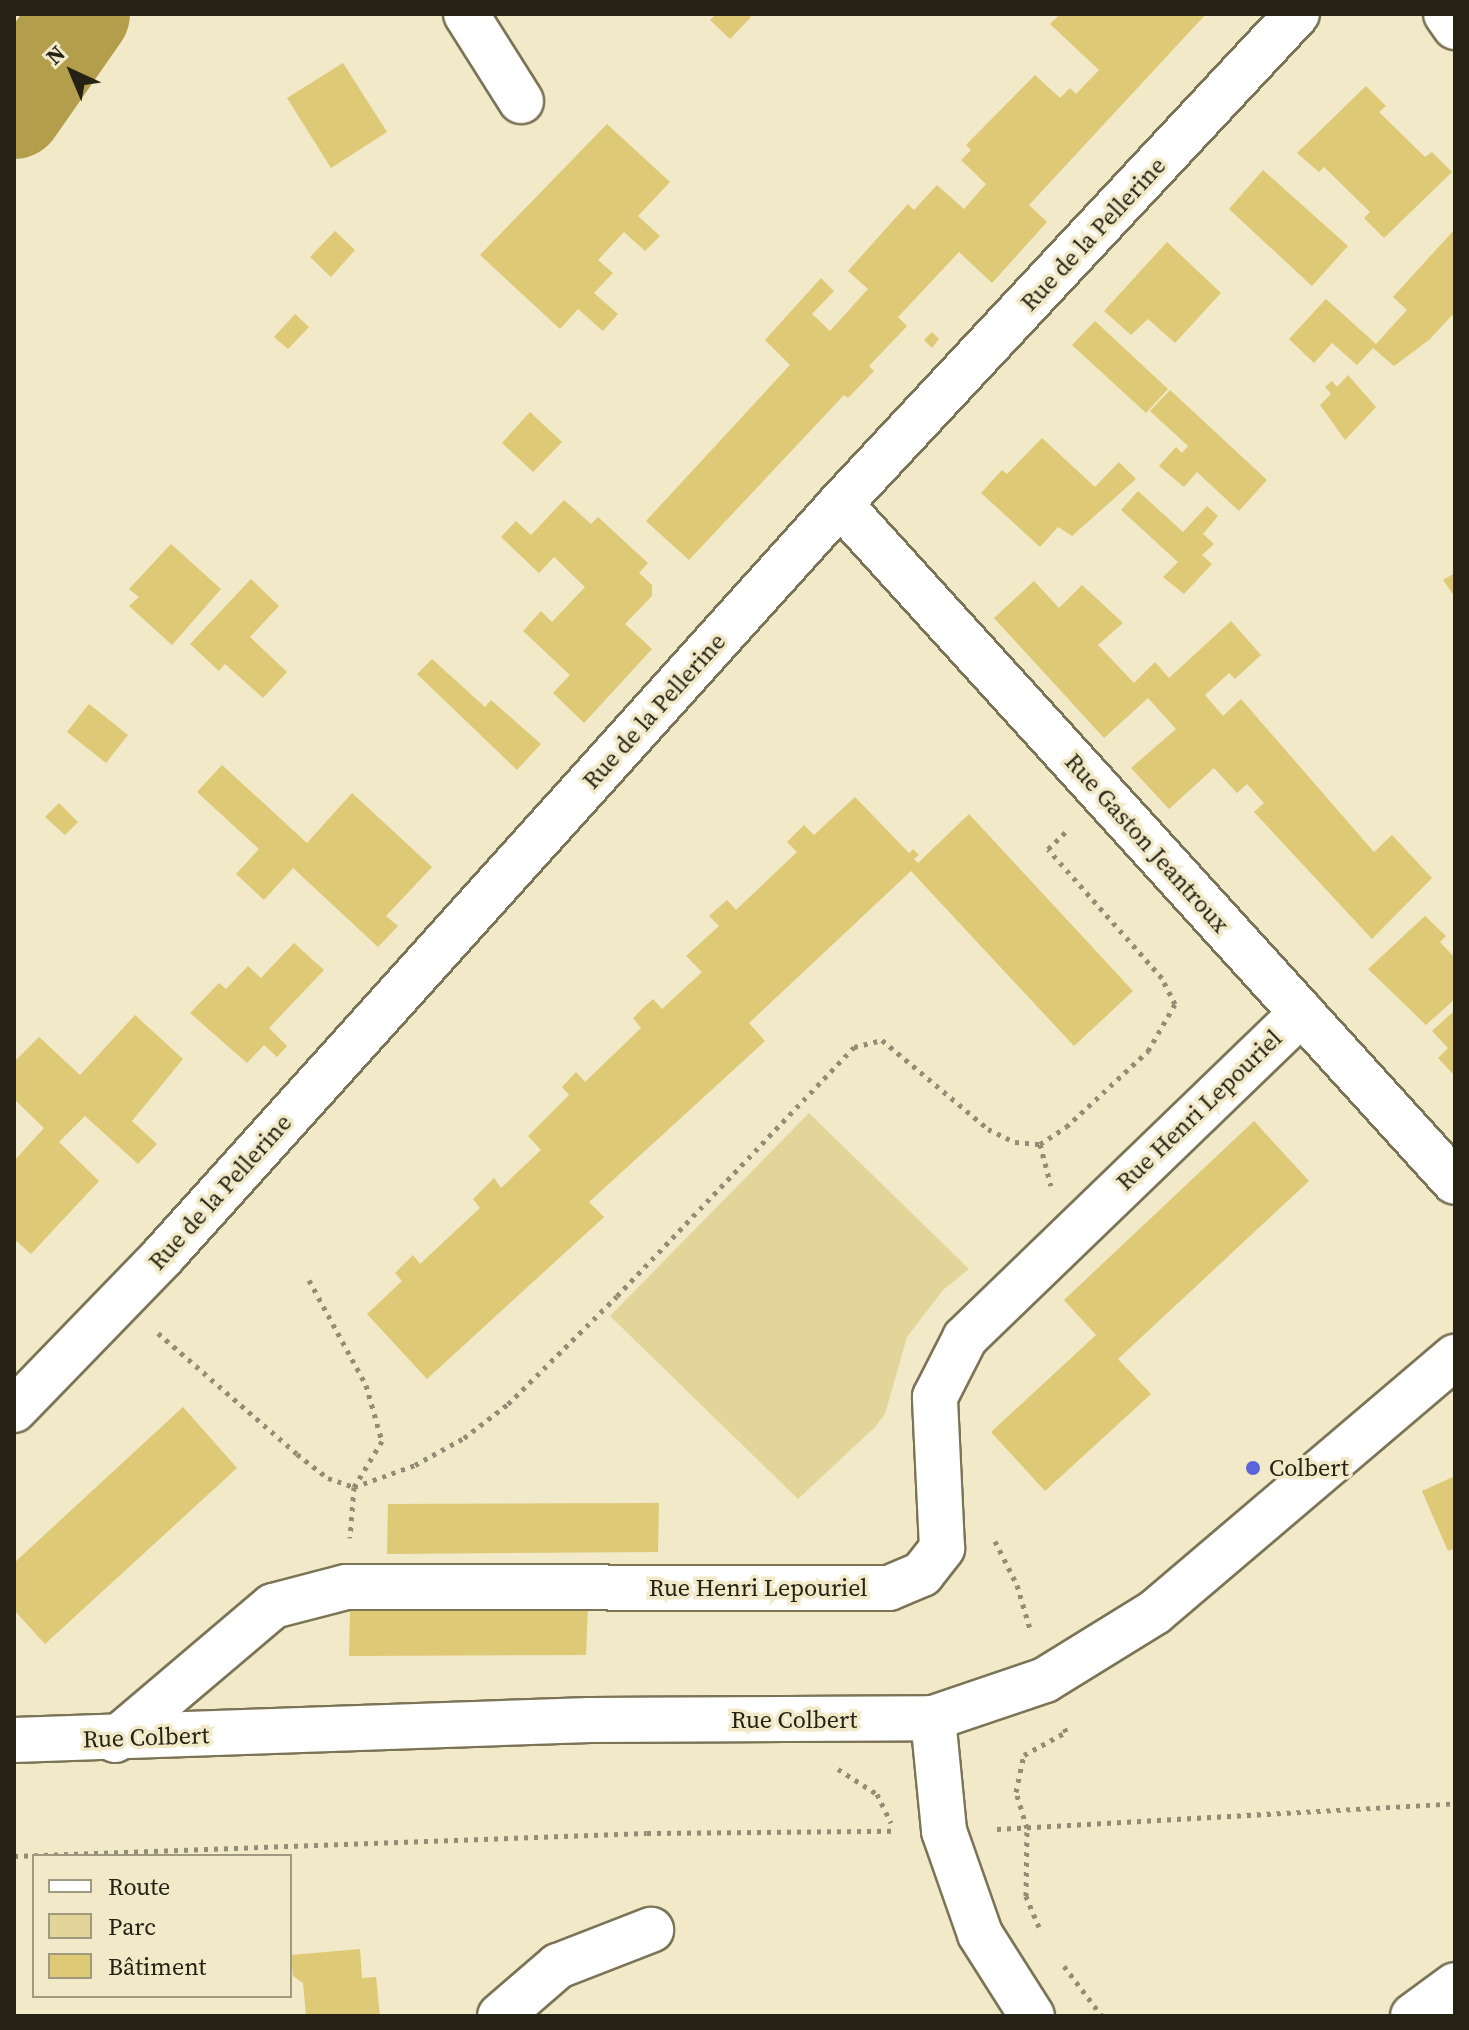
<!DOCTYPE html>
<meta charset="utf-8">
<style>
body{margin:0}
#map{position:relative;width:1469px;height:2030px;overflow:hidden;background:#f1e9c7;font-family:"Source Serif 4",serif}
div>[style]{position:absolute}
.green>*{inset:0;background:#e3d599}
.river>*{height:98px;margin:-49px;padding:0 49px;transform-origin:49px;border-radius:49px;background:#b29e4b}
.building>*{inset:0;background:#ddc976}
.path>*{height:5px;margin-top:-2.5px;transform-origin:0;background:repeating-linear-gradient(90deg,#938d75 0 4px,transparent 0 10px)}
.roads{filter:drop-shadow(2px 0 #7b7456) drop-shadow(-2px 0 #7b7456) drop-shadow(0 2px #7b7456) drop-shadow(0 -2px #7b7456)}
.minor>*{height:44px;margin:-22px;padding:0 22px;transform-origin:22px;border-radius:22px;background:#fff}
.dots>*{width:22px;height:22px;translate:-50% -50%;box-sizing:border-box;border:4px solid #f1e9c7;border-radius:50%}
span{translate:-50% -50%;white-space:nowrap;text-align:center;line-height:1.15;-webkit-text-stroke:7px #f1e9c7;paint-order:stroke}
.street-label{font-size:24px;color:#252215}
.poi-label{font-size:24px;color:#252215}
.left{translate:0 -50%;text-align:left}
.frame{position:absolute;inset:0;border:16px solid #252215;pointer-events:none}
.legend{position:absolute;left:32px;top:1854px;width:260px;height:144px;box-sizing:border-box;background:#f1e9c7;border:2px solid #9f9980;margin:0;padding:10px 14px;list-style:none;font-size:24px;color:#252215}
.legend li{display:flex;align-items:center;gap:16px;height:40px}
.legend b{width:40px;border:2px solid #9f9980}
.north{position:absolute;left:32px;top:32px;width:80px;height:80px;-webkit-text-stroke:6px #f1e9c7;paint-order:stroke;rotate:316deg;font-size:22px;font-weight:700;line-height:32px;text-align:center;color:#252215}
.north::after{content:'';display:block;margin:auto;width:28px;height:36px;background:#252215;clip-path:polygon(50% 0,100% 100%,50% 72%,0 100%)}
</style>
<div id="map">
<div class="green">
<i style="clip-path:polygon(809px 1113px,969px 1269px,943px 1290px,907px 1337px,885px 1414px,875px 1427px,798px 1499px,610px 1316px)"></i>
</div>
<div class="river">
<i style="left:14px;top:110px;width:117px;rotate:-55.1deg"></i>
</div>
<div class="building">
<i style="clip-path:polygon(716px 14px,748px 14px,751px 17px,730px 39px,710px 20px)"></i>
<i style="clip-path:polygon(1060px 14px,1206px 14px,1029px 205px,1047px 222px,992px 283px,959px 252px,898px 317px,907px 326px,869px 366px,874px 371px,848px 398px,844px 395px,689px 560px,646px 521px,790px 365px,765px 340px,821px 278px,834px 291px,812px 314px,830px 331px,868px 289px,848px 271px,908px 204px,914px 210px,937px 185px,964px 209px,986px 184px,961px 160px,971px 150px,966px 145px,1035px 75px,1060px 98px,1070px 88px,1076px 94px,1099px 70px,1050px 24px)"></i>
<i style="clip-path:polygon(343px 63px,387px 132px,331px 168px,287px 98px)"></i>
<i style="clip-path:polygon(1366px 86px,1386px 106px,1379px 112px,1425px 157px,1432px 152px,1452px 172px,1384px 238px,1364px 218px,1370px 212px,1324px 167px,1319px 172px,1297px 153px)"></i>
<i style="clip-path:polygon(607px 124px,670px 182px,638px 216px,660px 236px,645px 251px,624px 232px,598px 260px,613px 273px,594px 293px,618px 314px,603px 331px,578px 309px,560px 329px,480px 255px)"></i>
<i style="clip-path:polygon(1263px 170px,1348px 246px,1312px 286px,1229px 209px)"></i>
<i style="clip-path:polygon(1455px 229px,1455px 312px,1429px 340px,1394px 366px,1373px 348px,1357px 365px,1332px 343px,1314px 363px,1289px 339px,1326px 299px,1376px 344px,1407px 310px,1393px 297px)"></i>
<i style="clip-path:polygon(335px 231px,355px 250px,331px 277px,310px 257px)"></i>
<i style="clip-path:polygon(1167px 242px,1221px 293px,1175px 343px,1148px 319px,1131px 335px,1104px 311px)"></i>
<i style="clip-path:polygon(295px 314px,309px 327px,288px 349px,274px 337px)"></i>
<i style="clip-path:polygon(1095px 321px,1168px 389px,1146px 413px,1072px 345px)"></i>
<i style="clip-path:polygon(932px 332px,939px 339px,932px 348px,924px 340px)"></i>
<i style="clip-path:polygon(1348px 375px,1376px 407px,1345px 440px,1320px 405px,1331px 394px,1325px 387px,1332px 381px,1337px 387px)"></i>
<i style="clip-path:polygon(1170px 390px,1267px 480px,1239px 511px,1197px 472px,1184px 487px,1159px 466px,1176px 447px,1182px 453px,1188px 446px,1150px 411px)"></i>
<i style="clip-path:polygon(530px 412px,562px 442px,533px 472px,502px 443px)"></i>
<i style="clip-path:polygon(1042px 438px,1095px 487px,1119px 462px,1136px 479px,1072px 536px,1058px 527px,1040px 547px,981px 493px,1002px 470px,1007px 474px)"></i>
<i style="clip-path:polygon(1138px 491px,1183px 532px,1207px 506px,1218px 516px,1203px 534px,1214px 544px,1202px 555px,1212px 564px,1184px 594px,1163px 577px,1178px 562px,1121px 510px)"></i>
<i style="clip-path:polygon(564px 500px,591px 524px,598px 517px,648px 563px,639px 573px,652px 585px,652px 596px,625px 624px,652px 649px,584px 723px,553px 693px,570px 675px,523px 631px,541px 611px,552px 622px,585px 587px,554px 557px,539px 573px,501px 537px,516px 521px,531px 535px)"></i>
<i style="clip-path:polygon(171px 544px,221px 589px,172px 645px,129px 606px,139px 597px,129px 589px)"></i>
<i style="clip-path:polygon(1455px 573px,1455px 597px,1443px 580px)"></i>
<i style="clip-path:polygon(251px 579px,279px 606px,250px 637px,287px 672px,263px 698px,225px 664px,219px 671px,190px 644px)"></i>
<i style="clip-path:polygon(1034px 581px,1059px 608px,1082px 585px,1123px 623px,1098px 645px,1134px 683px,1155px 662px,1169px 678px,1231px 621px,1261px 655px,1235px 679px,1229px 673px,1205px 695px,1223px 716px,1241px 699px,1374px 852px,1392px 835px,1432px 878px,1372px 939px,1254px 812px,1264px 803px,1247px 784px,1237px 793px,1214px 768px,1169px 809px,1131px 768px,1176px 729px,1148px 698px,1104px 738px,994px 618px)"></i>
<i style="clip-path:polygon(432px 659px,485px 707px,491px 700px,541px 744px,517px 770px,417px 674px)"></i>
<i style="clip-path:polygon(89px 704px,128px 735px,106px 763px,67px 732px)"></i>
<i style="clip-path:polygon(222px 765px,307px 843px,352px 793px,432px 867px,386px 916px,398px 926px,378px 947px,293px 868px,264px 900px,236px 874px,259px 849px,197px 792px)"></i>
<i style="clip-path:polygon(855px 797px,909px 853px,913px 849px,919px 855px,914px 859px,918px 863px,969px 814px,1133px 991px,1074px 1046px,911px 871px,749px 1023px,765px 1041px,589px 1202px,604px 1217px,427px 1379px,367px 1314px,402px 1281px,395px 1273px,413px 1255px,420px 1264px,480px 1208px,473px 1199px,494px 1178px,501px 1188px,541px 1150px,528px 1136px,569px 1095px,562px 1087px,576px 1072px,585px 1082px,641px 1028px,633px 1018px,643px 1008px,653px 999px,662px 1009px,702px 972px,686px 956px,719px 926px,709px 916px,727px 900px,736px 910px,797px 852px,787px 842px,804px 825px,814px 835px)"></i>
<i style="clip-path:polygon(59px 803px,78px 822px,65px 835px,45px 817px)"></i>
<i style="clip-path:polygon(1425px 916px,1446px 936px,1440px 942px,1455px 958px,1455px 999px,1426px 1025px,1368px 969px)"></i>
<i style="clip-path:polygon(294px 943px,324px 970px,269px 1028px,287px 1046px,277px 1057px,264px 1045px,247px 1063px,190px 1013px,219px 983px,226px 989px,248px 966px,261px 978px)"></i>
<i style="clip-path:polygon(1455px 1010px,1455px 1076px,1438px 1058px,1448px 1048px,1432px 1031px)"></i>
<i style="clip-path:polygon(135px 1015px,183px 1059px,132px 1121px,157px 1144px,138px 1164px,85px 1116px,59px 1142px,99px 1181px,31px 1254px,14px 1239px,14px 1161px,44px 1128px,14px 1099px,14px 1062px,39px 1037px,80px 1075px)"></i>
<i style="clip-path:polygon(1254px 1121px,1309px 1181px,1118px 1359px,1151px 1394px,1045px 1491px,991px 1432px,1096px 1335px,1064px 1300px)"></i>
<i style="clip-path:polygon(183px 1407px,237px 1468px,45px 1644px,14px 1610px,14px 1563px)"></i>
<i style="clip-path:polygon(1455px 1476px,1455px 1548px,1448px 1551px,1422px 1491px)"></i>
<i style="clip-path:polygon(659px 1503px,658px 1552px,387px 1554px,388px 1504px)"></i>
<i style="clip-path:polygon(588px 1608px,586px 1655px,349px 1656px,350px 1610px)"></i>
<i style="clip-path:polygon(360px 1949px,362px 1978px,376px 1977px,380px 2016px,306px 2016px,303px 1983px,293px 1976px,291px 1955px)"></i>
</div>
<div class="path">
<i style="left:1040px;top:1144px;width:43px;rotate:75.3deg"></i>
<i style="left:309px;top:1280px;width:119px;rotate:61.5deg"></i>
<i style="left:366px;top:1385px;width:58px;rotate:74.1deg"></i>
<i style="left:382px;top:1441px;width:54px;rotate:121.3deg"></i>
<i style="left:354px;top:1487px;width:51px;rotate:94.5deg"></i>
<i style="left:158px;top:1333px;width:184px;rotate:41deg"></i>
<i style="left:297px;top:1454px;width:39px;rotate:38deg"></i>
<i style="left:328px;top:1478px;width:28px;rotate:19deg"></i>
<i style="left:354px;top:1487px;width:65px;rotate:-19.8deg"></i>
<i style="left:415px;top:1465px;width:56px;rotate:-28.9deg"></i>
<i style="left:464px;top:1438px;width:56px;rotate:-37.7deg"></i>
<i style="left:508px;top:1404px;width:153px;rotate:-44.7deg"></i>
<i style="left:617px;top:1296px;width:344px;rotate:-46.4deg"></i>
<i style="left:854px;top:1047px;width:29px;rotate:-14deg"></i>
<i style="left:882px;top:1040px;width:138px;rotate:40deg"></i>
<i style="left:988px;top:1129px;width:30px;rotate:26deg"></i>
<i style="left:1015px;top:1142px;width:25px;rotate:5deg"></i>
<i style="left:1040px;top:1144px;width:31px;rotate:-33deg"></i>
<i style="left:1066px;top:1127px;width:112px;rotate:-42.8deg"></i>
<i style="left:1148px;top:1051px;width:54px;rotate:-60.1deg"></i>
<i style="left:1175px;top:1004px;width:29px;rotate:-117deg"></i>
<i style="left:1162px;top:978px;width:172px;rotate:-131.5deg"></i>
<i style="left:1048px;top:849px;width:28px;rotate:-44deg"></i>
<i style="left:995px;top:1541px;width:49px;rotate:63.4deg"></i>
<i style="left:1017px;top:1585px;width:49px;rotate:73.4deg"></i>
<i style="left:838px;top:1769px;width:46px;rotate:32.7deg"></i>
<i style="left:877px;top:1794px;width:32px;rotate:64deg"></i>
<i style="left:997px;top:1829px;width:459px;rotate:-3.2deg"></i>
<i style="left:14px;top:1856px;width:633px;rotate:-2.08deg"></i>
<i style="left:647px;top:1833px;width:248px;rotate:-0.5deg"></i>
<i style="left:1039px;top:1927px;width:34px;rotate:-113deg"></i>
<i style="left:1026px;top:1896px;width:68px;rotate:-89.2deg"></i>
<i style="left:1027px;top:1828px;width:38px;rotate:-107deg"></i>
<i style="left:1016px;top:1792px;width:38px;rotate:-78deg"></i>
<i style="left:1024px;top:1755px;width:48px;rotate:-28.7deg"></i>
<i style="left:1066px;top:1732px;width:9px;rotate:-111deg"></i>
<i style="left:1064px;top:1966px;width:63px;rotate:52.8deg"></i>
</div>
<div class="roads">
<div class="minor">
<i style="left:466px;top:14px;width:103px;rotate:57.7deg"></i>
<i style="left:1446px;top:14px;width:16px;rotate:55deg"></i>
<i style="left:840px;top:504px;width:915px;rotate:47.79deg"></i>
<i style="left:14px;top:1410px;width:214px;rotate:-45.9deg"></i>
<i style="left:163px;top:1256px;width:1012px;rotate:-48deg"></i>
<i style="left:840px;top:504px;width:670px;rotate:-47deg"></i>
<i style="left:933px;top:1718px;width:114px;rotate:84.4deg"></i>
<i style="left:944px;top:1831px;width:109px;rotate:70.7deg"></i>
<i style="left:980px;top:1934px;width:97px;rotate:57.6deg"></i>
<i style="left:14px;top:1740px;width:576px;rotate:-1.99deg"></i>
<i style="left:590px;top:1720px;width:343px;rotate:-0.3deg"></i>
<i style="left:933px;top:1718px;width:118px;rotate:-18.7deg"></i>
<i style="left:1045px;top:1680px;width:129px;rotate:-31.7deg"></i>
<i style="left:1155px;top:1612px;width:394px;rotate:-40.4deg"></i>
<i style="left:115px;top:1740px;width:207px;rotate:-40.3deg"></i>
<i style="left:273px;top:1606px;width:75px;rotate:-14.6deg"></i>
<i style="left:346px;top:1587px;width:543px;rotate:0.11deg"></i>
<i style="left:889px;top:1588px;width:36px;rotate:-23deg"></i>
<i style="left:922px;top:1574px;width:33px;rotate:-52deg"></i>
<i style="left:942px;top:1548px;width:151px;rotate:-92.7deg"></i>
<i style="left:935px;top:1397px;width:66px;rotate:-63deg"></i>
<i style="left:965px;top:1338px;width:468px;rotate:-44deg"></i>
<i style="left:500px;top:2016px;width:77px;rotate:-40.8deg"></i>
<i style="left:558px;top:1966px;width:100px;rotate:-21.2deg"></i>
<i style="left:1413px;top:2016px;width:52px;rotate:-36.4deg"></i>
</div>
</div>
<div class="dots">
<i style="left:1253px;top:1468px;background:#5c64dc"></i>
</div>
<div class="street-label">
<span style="left:1093px;top:234px;rotate:-47deg">Rue de la Pellerine</span>
<span style="left:654px;top:711px;rotate:-48deg">Rue de la Pellerine</span>
<span style="left:1147px;top:843px;rotate:48deg">Rue Gaston Jeantroux</span>
<span style="left:1199px;top:1110px;rotate:-44deg">Rue Henri Lepouriel</span>
<span style="left:220px;top:1192px;rotate:-48deg">Rue de la Pellerine</span>
<span style="left:758px;top:1588px">Rue Henri Lepouriel</span>
<span style="left:794px;top:1720px">Rue Colbert</span>
<span style="left:146px;top:1737px;rotate:-2deg">Rue Colbert</span>
</div>
<div class="poi-label">
<span class="left" style="left:1269px;top:1468px">Colbert</span>
</div>
<div class="frame"></div>
<ul class="legend">
<li><b style="height:10px;background:#fff"></b>Route</li>
<li><b style="height:22px;background:#e3d599"></b>Parc</li>
<li><b style="height:22px;background:#ddc976"></b>Bâtiment</li>
</ul>
<div class="north">N</div>
</div>
